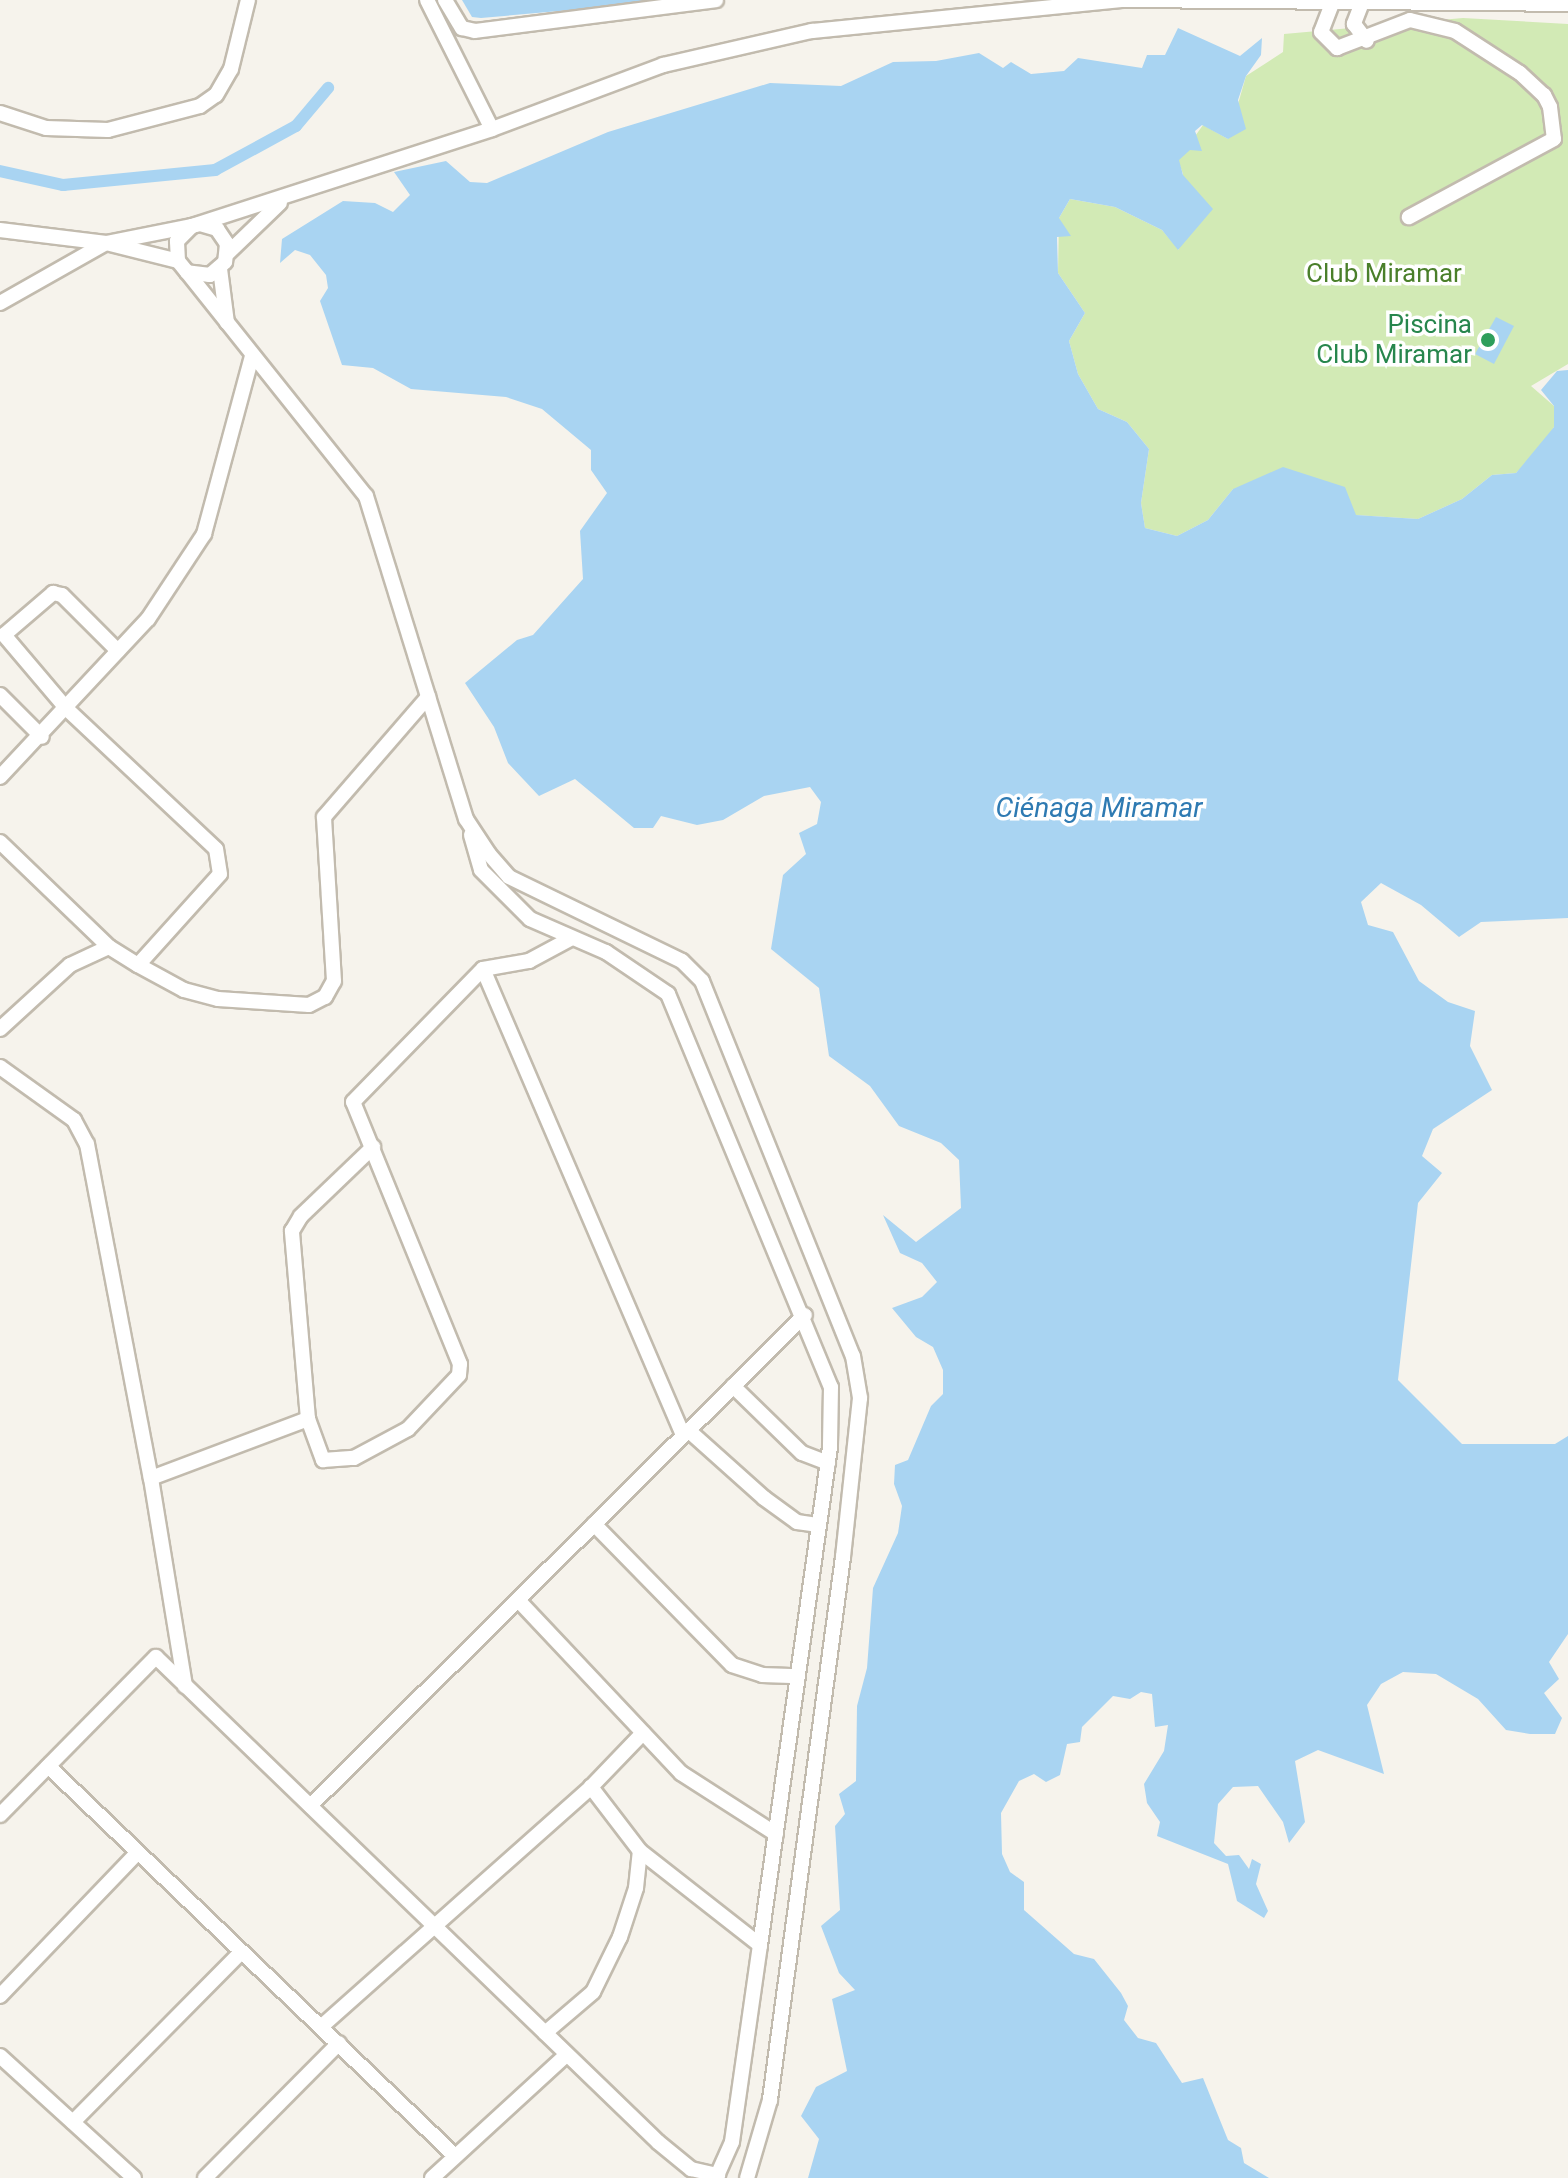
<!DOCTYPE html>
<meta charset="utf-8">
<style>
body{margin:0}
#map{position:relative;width:1568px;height:2178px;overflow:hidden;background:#f6f3ec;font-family:Roboto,sans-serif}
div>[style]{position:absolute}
.green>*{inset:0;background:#d2eab5}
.water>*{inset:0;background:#a9d4f2}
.canal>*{height:12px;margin:-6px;padding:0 6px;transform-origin:6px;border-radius:6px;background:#a9d4f2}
.roads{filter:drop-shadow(2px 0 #c2bbae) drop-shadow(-2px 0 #c2bbae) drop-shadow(0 2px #c2bbae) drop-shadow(0 -2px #c2bbae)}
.minor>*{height:14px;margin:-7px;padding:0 7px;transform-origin:7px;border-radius:7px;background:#fff}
.dots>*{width:22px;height:22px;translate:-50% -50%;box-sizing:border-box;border:4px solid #fff;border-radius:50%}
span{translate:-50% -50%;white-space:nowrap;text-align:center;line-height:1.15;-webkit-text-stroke:7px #fff;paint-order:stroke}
.park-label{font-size:26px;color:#4a7f2a}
.leisure-label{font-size:26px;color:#27864d}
.right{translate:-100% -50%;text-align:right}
.water-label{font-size:28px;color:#2e7ab2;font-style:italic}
</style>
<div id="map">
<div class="green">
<i style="clip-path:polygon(1463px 18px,1568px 24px,1568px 364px,1531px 386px,1554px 406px,1554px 427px,1542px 446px,1516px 473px,1492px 475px,1462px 499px,1418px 519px,1355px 515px,1233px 489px,1208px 520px,1177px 536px,1145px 528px,1141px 503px,1149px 449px,1127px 422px,1098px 409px,1078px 374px,1069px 341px,1085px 313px,1058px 273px,1059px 218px,1070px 199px,1115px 207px,1162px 230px,1179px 250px,1183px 174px,1178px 160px,1203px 125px,1228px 139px,1246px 76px,1283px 52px,1284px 34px)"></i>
</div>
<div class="water">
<i style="clip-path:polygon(462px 0,673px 0,673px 1px,481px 18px,472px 17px)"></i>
<i style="clip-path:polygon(1178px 28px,1240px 56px,1262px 38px,1261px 55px,1246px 76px,1238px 100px,1246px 129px,1228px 139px,1202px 125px,1195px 131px,1202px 151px,1190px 150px,1179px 160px,1183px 175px,1213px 209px,1178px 250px,1162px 230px,1115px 207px,1070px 199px,1059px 218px,1071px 236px,1057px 237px,1058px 273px,1085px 313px,1069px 341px,1078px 374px,1098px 409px,1127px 422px,1149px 449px,1141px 503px,1145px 528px,1177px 536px,1208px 520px,1233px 489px,1283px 467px,1345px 487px,1356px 515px,1418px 519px,1462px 499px,1492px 475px,1516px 473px,1554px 427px,1554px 406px,1541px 390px,1557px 371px,1568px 370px,1568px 918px,1481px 922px,1459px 937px,1421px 905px,1381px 883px,1361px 902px,1368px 925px,1393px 932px,1419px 981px,1448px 1002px,1475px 1011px,1470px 1046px,1492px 1090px,1433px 1129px,1422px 1156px,1442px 1173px,1418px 1203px,1398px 1380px,1462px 1444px,1555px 1444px,1568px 1436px,1568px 1634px,1549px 1662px,1559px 1679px,1544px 1693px,1562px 1718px,1555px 1734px,1530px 1734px,1506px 1730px,1478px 1699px,1436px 1674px,1403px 1672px,1381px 1684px,1367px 1705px,1384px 1774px,1318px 1750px,1295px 1761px,1305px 1822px,1289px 1843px,1283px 1822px,1258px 1786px,1233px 1787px,1218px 1804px,1214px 1843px,1226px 1856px,1239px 1855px,1249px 1869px,1252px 1859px,1261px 1864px,1256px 1884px,1268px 1911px,1264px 1918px,1237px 1901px,1228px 1864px,1157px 1836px,1160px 1822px,1147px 1803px,1144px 1784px,1164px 1751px,1168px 1725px,1155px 1727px,1152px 1694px,1141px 1692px,1130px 1699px,1113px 1696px,1082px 1727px,1080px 1742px,1067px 1744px,1060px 1775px,1046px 1782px,1034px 1774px,1019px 1781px,1001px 1813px,1002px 1854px,1010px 1872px,1024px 1882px,1024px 1910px,1074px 1954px,1094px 1959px,1121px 1993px,1128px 2006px,1124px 2020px,1138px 2038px,1156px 2043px,1182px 2083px,1203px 2078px,1228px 2140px,1241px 2148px,1244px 2163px,1269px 2178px,808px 2178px,819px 2139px,801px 2116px,816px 2087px,847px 2071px,832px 1999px,855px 1990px,839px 1973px,821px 1926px,840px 1910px,835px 1826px,845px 1814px,839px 1794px,856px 1781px,857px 1706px,867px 1668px,873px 1588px,898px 1533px,902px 1506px,894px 1484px,895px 1465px,908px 1460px,931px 1406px,943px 1394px,943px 1370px,933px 1347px,916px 1337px,892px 1308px,922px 1297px,937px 1282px,922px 1263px,900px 1253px,883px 1215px,916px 1242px,961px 1208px,959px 1160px,941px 1143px,899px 1126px,870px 1086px,829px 1056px,819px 988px,771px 949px,783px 875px,806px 854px,799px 833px,817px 824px,821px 802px,810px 787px,764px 796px,723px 820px,697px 825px,661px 816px,653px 828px,634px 828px,575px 779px,539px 796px,508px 763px,494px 727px,465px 683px,517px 640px,533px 635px,583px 579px,580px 531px,607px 493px,591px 470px,591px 450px,542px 409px,506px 397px,411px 389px,373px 368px,342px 365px,320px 301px,328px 288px,326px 275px,310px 255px,295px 250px,280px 263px,282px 239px,343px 201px,375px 203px,393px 212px,410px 195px,394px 172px,446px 161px,470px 182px,487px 183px,608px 132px,770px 83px,841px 86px,893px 62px,936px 61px,979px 53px,1003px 68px,1011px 62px,1031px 74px,1064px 71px,1078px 58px,1142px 68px,1147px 55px,1165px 55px)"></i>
<i style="clip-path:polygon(1496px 317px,1514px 326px,1494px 364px,1475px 354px)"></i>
</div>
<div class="canal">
<i style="left:0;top:171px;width:65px;rotate:12.5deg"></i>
<i style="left:63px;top:185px;width:153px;rotate:-5.6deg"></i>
<i style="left:215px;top:170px;width:92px;rotate:-28.5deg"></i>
<i style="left:296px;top:126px;width:50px;rotate:-49.9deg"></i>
</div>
<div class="roads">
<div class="minor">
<i style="left:427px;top:0;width:144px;rotate:63.3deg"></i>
<i style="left:445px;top:0;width:33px;rotate:59deg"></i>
<i style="left:462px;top:28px;width:13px;rotate:13deg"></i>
<i style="left:475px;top:31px;width:243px;rotate:-7.3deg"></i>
<i style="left:1363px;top:0;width:26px;rotate:111deg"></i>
<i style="left:1354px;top:24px;width:21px;rotate:53deg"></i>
<i style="left:1333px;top:1px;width:33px;rotate:111deg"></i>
<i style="left:1321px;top:32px;width:23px;rotate:45deg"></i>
<i style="left:1337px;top:48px;width:78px;rotate:-21deg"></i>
<i style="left:1410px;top:20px;width:46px;rotate:13.7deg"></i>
<i style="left:1455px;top:31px;width:77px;rotate:32.9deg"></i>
<i style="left:1520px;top:73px;width:33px;rotate:43deg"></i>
<i style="left:1544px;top:95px;width:13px;rotate:63deg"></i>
<i style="left:1550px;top:107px;width:32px;rotate:83deg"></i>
<i style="left:1554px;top:139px;width:165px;rotate:151.7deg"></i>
<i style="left:0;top:113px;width:48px;rotate:18.1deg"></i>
<i style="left:46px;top:128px;width:62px;rotate:1.8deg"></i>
<i style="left:108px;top:130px;width:95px;rotate:-14.6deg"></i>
<i style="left:200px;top:106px;width:19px;rotate:-35deg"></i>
<i style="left:216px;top:95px;width:30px;rotate:-60deg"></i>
<i style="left:231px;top:69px;width:71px;rotate:-76.2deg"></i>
<i style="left:0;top:230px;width:107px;rotate:7deg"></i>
<i style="left:106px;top:243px;width:74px;rotate:14deg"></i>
<i style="left:228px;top:253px;width:72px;rotate:-43.9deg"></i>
<i style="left:220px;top:269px;width:54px;rotate:82.6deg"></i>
<i style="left:187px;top:272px;width:287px;rotate:51.4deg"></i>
<i style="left:366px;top:496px;width:338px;rotate:72.8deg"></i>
<i style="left:466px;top:819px;width:42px;rotate:56.7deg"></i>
<i style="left:489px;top:854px;width:30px;rotate:49deg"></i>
<i style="left:509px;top:877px;width:192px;rotate:25.9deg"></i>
<i style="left:682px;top:961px;width:28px;rotate:45deg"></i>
<i style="left:702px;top:981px;width:404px;rotate:68.1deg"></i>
<i style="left:853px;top:1356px;width:43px;rotate:80.5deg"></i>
<i style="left:860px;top:1398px;width:160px;rotate:96.1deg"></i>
<i style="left:843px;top:1557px;width:548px;rotate:97.66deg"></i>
<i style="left:770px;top:2100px;width:81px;rotate:106.4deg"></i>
<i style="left:0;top:303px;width:122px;rotate:-29.5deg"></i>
<i style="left:106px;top:243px;width:88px;rotate:-11.2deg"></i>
<i style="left:192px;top:226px;width:8px;rotate:-14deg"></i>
<i style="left:200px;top:224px;width:18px;rotate:16deg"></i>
<i style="left:217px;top:229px;width:18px;rotate:56deg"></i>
<i style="left:227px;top:244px;width:18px;rotate:96deg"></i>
<i style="left:225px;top:262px;width:20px;rotate:139deg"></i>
<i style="left:210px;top:275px;width:23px;rotate:-173deg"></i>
<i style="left:187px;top:272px;width:14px;rotate:-129deg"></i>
<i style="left:178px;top:261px;width:20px;rotate:-93deg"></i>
<i style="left:177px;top:241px;width:21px;rotate:-45deg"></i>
<i style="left:192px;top:226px;width:315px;rotate:-17.9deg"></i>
<i style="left:492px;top:129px;width:183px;rotate:-20.5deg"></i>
<i style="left:663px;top:65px;width:153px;rotate:-12.9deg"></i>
<i style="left:812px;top:31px;width:314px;rotate:-5.7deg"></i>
<i style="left:1124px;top:0;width:444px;rotate:0.5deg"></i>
<i style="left:0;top:695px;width:59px;rotate:45deg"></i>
<i style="left:0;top:777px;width:216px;rotate:-46.9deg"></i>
<i style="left:148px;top:619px;width:102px;rotate:-56.6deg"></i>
<i style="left:204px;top:534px;width:184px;rotate:-74.9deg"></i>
<i style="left:471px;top:835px;width:36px;rotate:74deg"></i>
<i style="left:481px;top:870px;width:69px;rotate:45deg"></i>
<i style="left:530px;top:919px;width:83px;rotate:23.5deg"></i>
<i style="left:606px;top:952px;width:75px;rotate:34.1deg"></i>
<i style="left:668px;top:994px;width:425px;rotate:67.5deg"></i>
<i style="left:831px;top:1387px;width:60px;rotate:91deg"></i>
<i style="left:830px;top:1447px;width:503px;rotate:98deg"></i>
<i style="left:760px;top:1945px;width:199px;rotate:98.1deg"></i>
<i style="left:732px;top:2142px;width:39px;rotate:114deg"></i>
<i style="left:0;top:842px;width:151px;rotate:43.9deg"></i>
<i style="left:109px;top:947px;width:34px;rotate:32deg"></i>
<i style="left:138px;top:965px;width:122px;rotate:-48deg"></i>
<i style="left:220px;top:874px;width:25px;rotate:-99deg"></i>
<i style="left:216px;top:849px;width:206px;rotate:-136.8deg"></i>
<i style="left:66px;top:708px;width:96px;rotate:-130.3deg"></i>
<i style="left:4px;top:635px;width:65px;rotate:-40.6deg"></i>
<i style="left:53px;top:593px;width:9px;rotate:13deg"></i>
<i style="left:62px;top:595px;width:79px;rotate:45deg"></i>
<i style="left:138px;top:965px;width:52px;rotate:28.5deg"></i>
<i style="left:184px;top:990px;width:35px;rotate:15deg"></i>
<i style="left:218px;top:999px;width:91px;rotate:3.8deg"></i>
<i style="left:309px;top:1005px;width:18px;rotate:-27deg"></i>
<i style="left:325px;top:997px;width:18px;rotate:-61deg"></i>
<i style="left:334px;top:981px;width:164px;rotate:-93.5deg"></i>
<i style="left:324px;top:817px;width:159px;rotate:-49.1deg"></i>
<i style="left:483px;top:969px;width:507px;rotate:66.77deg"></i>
<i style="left:0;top:1029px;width:95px;rotate:-42.4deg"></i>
<i style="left:70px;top:965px;width:43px;rotate:-24.8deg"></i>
<i style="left:0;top:1067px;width:91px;rotate:35.6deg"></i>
<i style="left:74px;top:1120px;width:27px;rotate:62deg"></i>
<i style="left:87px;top:1144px;width:340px;rotate:79.2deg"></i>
<i style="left:733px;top:1386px;width:96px;rotate:44.2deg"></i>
<i style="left:802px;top:1453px;width:28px;rotate:21deg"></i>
<i style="left:308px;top:1419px;width:189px;rotate:-94.9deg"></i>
<i style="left:292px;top:1231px;width:17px;rotate:-59deg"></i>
<i style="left:301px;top:1216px;width:100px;rotate:-43.8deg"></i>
<i style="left:688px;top:1430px;width:102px;rotate:41.8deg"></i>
<i style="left:764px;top:1498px;width:41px;rotate:36deg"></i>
<i style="left:797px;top:1522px;width:22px;rotate:8deg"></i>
<i style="left:594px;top:1524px;width:197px;rotate:45.6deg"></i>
<i style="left:732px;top:1665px;width:32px;rotate:18deg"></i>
<i style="left:762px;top:1675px;width:36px;rotate:2deg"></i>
<i style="left:518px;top:1600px;width:238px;rotate:46.7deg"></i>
<i style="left:681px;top:1773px;width:113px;rotate:32.7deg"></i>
<i style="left:185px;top:1686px;width:211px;rotate:-99.3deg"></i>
<i style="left:151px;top:1478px;width:168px;rotate:-20.6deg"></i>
<i style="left:308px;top:1419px;width:44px;rotate:69.9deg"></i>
<i style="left:323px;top:1460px;width:31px;rotate:-4deg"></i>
<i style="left:354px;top:1458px;width:61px;rotate:-28.2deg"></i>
<i style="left:408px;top:1429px;width:74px;rotate:-46.6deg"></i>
<i style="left:459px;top:1375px;width:11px;rotate:-85deg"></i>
<i style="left:460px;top:1364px;width:283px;rotate:-112.2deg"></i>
<i style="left:353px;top:1102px;width:186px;rotate:-45.7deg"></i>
<i style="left:483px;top:969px;width:47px;rotate:-9.9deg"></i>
<i style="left:529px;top:961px;width:47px;rotate:-28.2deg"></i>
<i style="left:48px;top:1766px;width:562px;rotate:43.77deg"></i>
<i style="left:310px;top:1806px;width:697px;rotate:-44.77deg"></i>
<i style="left:0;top:1815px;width:222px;rotate:-45.4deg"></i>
<i style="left:156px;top:1657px;width:698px;rotate:44.01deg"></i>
<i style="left:658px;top:2142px;width:43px;rotate:39.3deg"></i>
<i style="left:691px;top:2169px;width:28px;rotate:13deg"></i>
<i style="left:640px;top:1851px;width:152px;rotate:38.1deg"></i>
<i style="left:0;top:1996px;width:198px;rotate:-46.2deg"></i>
<i style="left:322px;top:2026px;width:360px;rotate:-41.6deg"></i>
<i style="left:591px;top:1787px;width:75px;rotate:-46.1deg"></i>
<i style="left:545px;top:2033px;width:63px;rotate:-40.5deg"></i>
<i style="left:593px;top:1992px;width:61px;rotate:-63.9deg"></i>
<i style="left:620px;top:1937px;width:52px;rotate:-71.9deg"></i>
<i style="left:636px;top:1888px;width:37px;rotate:-84deg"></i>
<i style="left:640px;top:1851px;width:81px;rotate:-127.4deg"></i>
<i style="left:0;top:2056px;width:181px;rotate:42.3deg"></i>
<i style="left:73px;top:2122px;width:236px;rotate:-45.3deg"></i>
<i style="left:205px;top:2178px;width:190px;rotate:-45.2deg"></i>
<i style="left:432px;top:2178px;width:180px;rotate:-42.5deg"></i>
</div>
</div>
<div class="dots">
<i style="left:1488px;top:340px;background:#2e9e5b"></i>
</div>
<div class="park-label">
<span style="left:1384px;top:274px">Club Miramar</span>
</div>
<div class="leisure-label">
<span class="right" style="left:1472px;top:340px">Piscina<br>Club Miramar</span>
</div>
<div class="water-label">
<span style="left:1099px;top:808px">Ciénaga Miramar</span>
</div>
</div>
